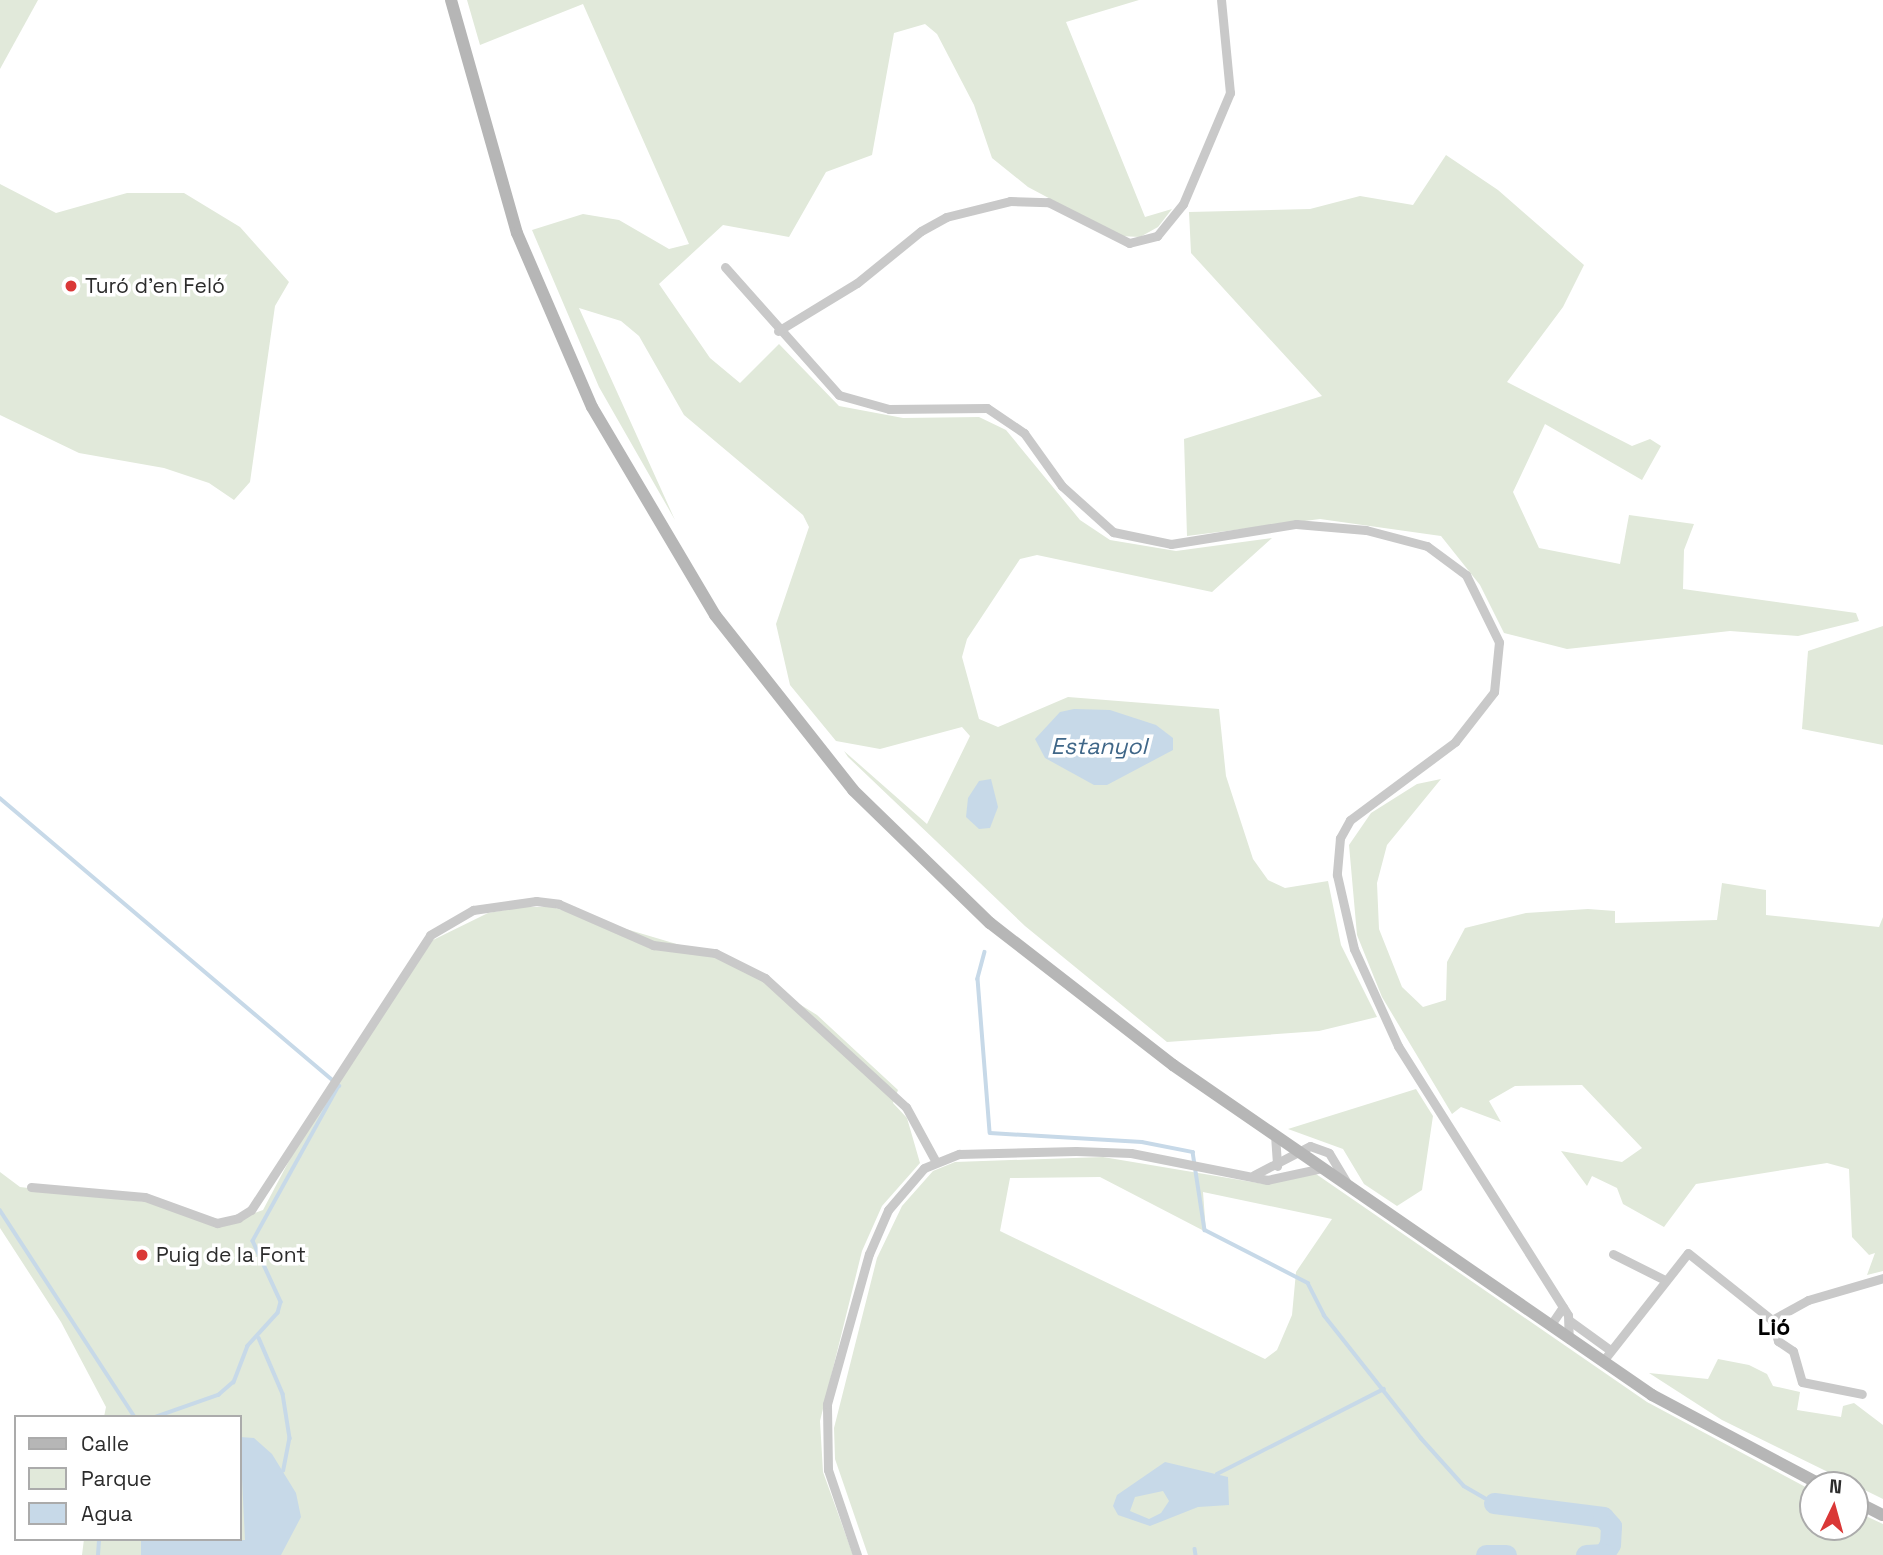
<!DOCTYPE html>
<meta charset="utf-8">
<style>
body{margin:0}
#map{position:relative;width:1883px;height:1555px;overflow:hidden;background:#fff;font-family:"Space Grotesk",sans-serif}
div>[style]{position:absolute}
.green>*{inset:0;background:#e1e9da}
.water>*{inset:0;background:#c7d9e8}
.stream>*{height:3.5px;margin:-1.75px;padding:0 1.75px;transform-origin:1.75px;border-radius:1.75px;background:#c7d9e8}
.river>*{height:21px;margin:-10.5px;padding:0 10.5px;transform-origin:10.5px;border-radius:10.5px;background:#c7d9e8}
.street>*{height:9px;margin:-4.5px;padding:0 4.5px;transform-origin:4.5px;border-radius:4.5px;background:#c9c9c9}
.secondary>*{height:12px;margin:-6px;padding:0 6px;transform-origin:6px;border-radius:6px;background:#b6b6b6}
.dots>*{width:19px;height:19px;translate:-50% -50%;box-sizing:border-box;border:4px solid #fff;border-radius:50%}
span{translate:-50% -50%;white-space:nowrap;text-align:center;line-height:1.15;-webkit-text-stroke:7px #fff;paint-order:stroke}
.poi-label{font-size:21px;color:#2c2c2c}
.left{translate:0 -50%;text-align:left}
.water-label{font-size:23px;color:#406788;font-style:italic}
.neighbourhood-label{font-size:23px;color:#000;font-weight:700}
.legend{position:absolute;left:14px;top:1415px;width:228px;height:126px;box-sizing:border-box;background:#fff;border:2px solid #ababab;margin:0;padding:9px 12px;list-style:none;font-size:21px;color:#2c2c2c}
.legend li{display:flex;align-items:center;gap:14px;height:35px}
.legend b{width:35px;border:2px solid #ababab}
.north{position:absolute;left:1799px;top:1471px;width:70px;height:70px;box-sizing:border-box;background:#fff;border:2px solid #ababab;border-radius:50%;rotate:5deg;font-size:19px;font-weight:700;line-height:28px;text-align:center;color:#2c2c2c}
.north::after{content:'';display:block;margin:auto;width:24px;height:32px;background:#da3837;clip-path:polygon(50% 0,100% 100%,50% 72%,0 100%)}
</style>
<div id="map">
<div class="green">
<i style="clip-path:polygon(0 0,38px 0,0 69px)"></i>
<i style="clip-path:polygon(467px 0,1139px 0,1066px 22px,1145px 217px,1172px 209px,1158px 227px,1140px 237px,1120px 236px,1028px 187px,992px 158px,974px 105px,937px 34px,925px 24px,894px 33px,872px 155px,826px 172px,789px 237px,723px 225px,659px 284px,710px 358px,740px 383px,779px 344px,839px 406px,903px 418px,979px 417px,1006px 430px,1080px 520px,1110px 540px,1176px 551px,1272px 538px,1212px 592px,1037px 555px,1020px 559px,967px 639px,962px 657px,979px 719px,998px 727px,1068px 697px,1219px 709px,1226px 776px,1253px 859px,1268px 880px,1285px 888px,1328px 881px,1341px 945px,1377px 1017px,1319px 1031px,1167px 1042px,1025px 926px,848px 757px,844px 751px,927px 824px,970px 736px,962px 727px,880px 749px,836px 741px,790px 685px,776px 624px,809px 527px,803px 515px,684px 415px,639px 336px,621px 321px,579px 308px,675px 520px,599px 387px,532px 230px,583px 214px,619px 220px,669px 249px,689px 244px,583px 4px,480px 45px)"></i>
<i style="clip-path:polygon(1446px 155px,1498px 190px,1584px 265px,1563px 307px,1507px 382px,1632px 446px,1650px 439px,1661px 446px,1642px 480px,1545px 424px,1513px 492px,1539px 548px,1620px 564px,1629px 515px,1694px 524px,1684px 550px,1683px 589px,1856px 613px,1859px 621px,1798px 636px,1730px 631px,1567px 649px,1504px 633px,1480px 585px,1441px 536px,1320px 519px,1187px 536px,1184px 439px,1322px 396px,1191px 253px,1189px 212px,1310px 209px,1360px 196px,1413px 205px)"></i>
<i style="clip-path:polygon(0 184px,56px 213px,127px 193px,184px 193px,240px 227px,289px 282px,275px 306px,250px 482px,234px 500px,209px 483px,164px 468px,79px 453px,0 415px)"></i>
<i style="clip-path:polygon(1883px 626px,1883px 745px,1802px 729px,1808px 651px)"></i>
<i style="clip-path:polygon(1441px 779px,1387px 845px,1377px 883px,1379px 929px,1402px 987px,1423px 1007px,1446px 1000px,1447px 962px,1465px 928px,1526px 913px,1588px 909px,1615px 911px,1615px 923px,1717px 920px,1722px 883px,1766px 890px,1766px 915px,1879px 927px,1883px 917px,1883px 1271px,1867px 1275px,1875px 1253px,1869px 1255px,1852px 1237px,1849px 1169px,1827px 1163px,1696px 1184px,1664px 1227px,1623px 1204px,1617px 1188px,1592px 1176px,1587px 1186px,1561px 1151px,1622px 1162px,1642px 1148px,1582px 1085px,1515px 1086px,1489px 1101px,1501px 1122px,1461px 1107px,1452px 1114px,1382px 997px,1357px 935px,1349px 845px,1371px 813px,1417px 784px)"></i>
<i style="clip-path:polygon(523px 907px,552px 907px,727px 959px,817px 1015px,898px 1090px,893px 1103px,907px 1118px,920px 1163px,882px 1206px,862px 1251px,820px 1421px,823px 1472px,853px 1555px,82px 1555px,84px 1539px,240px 1539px,240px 1417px,104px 1417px,106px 1407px,61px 1322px,0 1228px,0 1172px,20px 1187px,163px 1204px,229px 1222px,263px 1210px,326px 1091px,433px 940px,488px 913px)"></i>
<i style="clip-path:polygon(1416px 1089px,1433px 1116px,1422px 1190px,1397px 1206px,1364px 1184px,1343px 1149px,1288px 1129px)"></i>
<i style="clip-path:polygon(evenodd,1103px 1157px,1264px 1184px,1316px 1174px,1647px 1402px,1813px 1491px,1813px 1527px,1855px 1527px,1855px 1511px,1883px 1524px,1883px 1555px,868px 1555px,835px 1459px,834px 1428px,877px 1258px,902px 1206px,933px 1171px,955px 1162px,1103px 1157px,1100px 1177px,1206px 1232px,1203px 1192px,1332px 1219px,1296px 1272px,1292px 1315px,1277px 1350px,1265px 1359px,1000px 1231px,1010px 1178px,1100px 1177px)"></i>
<i style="clip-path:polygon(1718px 1359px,1749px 1365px,1767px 1374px,1773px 1386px,1800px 1392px,1797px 1410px,1841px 1417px,1843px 1406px,1854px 1403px,1883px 1425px,1883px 1499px,1722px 1420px,1649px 1373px,1708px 1379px)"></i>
</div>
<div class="water">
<i style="clip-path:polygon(1074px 709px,1110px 710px,1156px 725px,1173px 738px,1173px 750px,1107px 785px,1094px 785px,1045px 758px,1035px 739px,1060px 712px)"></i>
<i style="clip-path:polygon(991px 779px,998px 807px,990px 828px,979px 829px,966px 817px,968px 798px,979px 781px)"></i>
<i style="clip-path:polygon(240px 1437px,254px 1438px,272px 1454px,296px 1493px,301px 1517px,281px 1555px,141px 1555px,141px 1539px,245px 1540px)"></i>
<i style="clip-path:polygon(evenodd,1165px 1462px,1228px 1477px,1229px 1505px,1198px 1507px,1150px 1526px,1118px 1515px,1113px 1506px,1117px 1495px,1165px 1462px,1163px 1491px,1169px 1501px,1161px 1513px,1149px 1519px,1130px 1511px,1135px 1497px,1163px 1491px)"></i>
</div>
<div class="stream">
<i style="left:0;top:798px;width:445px;rotate:40.3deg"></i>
<i style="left:339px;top:1086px;width:177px;rotate:119deg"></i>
<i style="left:253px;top:1241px;width:67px;rotate:65.3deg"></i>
<i style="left:281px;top:1302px;width:11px;rotate:105deg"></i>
<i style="left:278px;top:1313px;width:45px;rotate:132.3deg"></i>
<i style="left:248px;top:1346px;width:39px;rotate:111deg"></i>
<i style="left:234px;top:1382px;width:20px;rotate:139deg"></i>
<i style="left:219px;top:1395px;width:66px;rotate:160.5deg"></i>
<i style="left:985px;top:952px;width:28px;rotate:105deg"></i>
<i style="left:978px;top:979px;width:154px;rotate:85.5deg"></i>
<i style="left:990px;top:1133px;width:152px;rotate:3.4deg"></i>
<i style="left:1142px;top:1142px;width:52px;rotate:11.1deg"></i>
<i style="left:1193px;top:1152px;width:79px;rotate:81.3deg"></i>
<i style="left:1205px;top:1230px;width:116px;rotate:27.2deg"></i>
<i style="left:1308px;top:1283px;width:36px;rotate:63deg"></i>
<i style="left:1324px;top:1315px;width:157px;rotate:51.7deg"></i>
<i style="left:1421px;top:1438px;width:64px;rotate:48.1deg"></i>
<i style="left:1464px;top:1486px;width:34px;rotate:30deg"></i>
<i style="left:0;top:1210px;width:247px;rotate:56.9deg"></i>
<i style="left:259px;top:1338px;width:61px;rotate:66.8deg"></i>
<i style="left:283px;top:1394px;width:45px;rotate:81deg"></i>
<i style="left:290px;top:1438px;width:33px;rotate:101deg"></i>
<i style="left:1217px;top:1474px;width:187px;rotate:-27deg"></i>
<i style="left:1195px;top:1549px;width:6px;rotate:81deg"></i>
<i style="left:98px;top:1555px;width:16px;rotate:-86deg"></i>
</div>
<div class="river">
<i style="left:1494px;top:1503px;width:110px;rotate:7.3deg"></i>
<i style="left:1603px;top:1517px;width:12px;rotate:48deg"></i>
<i style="left:1611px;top:1526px;width:18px;rotate:93deg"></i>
<i style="left:1610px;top:1544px;width:12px;rotate:121deg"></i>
<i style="left:1604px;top:1554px;width:18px;rotate:177deg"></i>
<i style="left:1486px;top:1555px;width:20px"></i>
</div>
<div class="street">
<i style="left:725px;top:267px;width:171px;rotate:48.3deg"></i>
<i style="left:839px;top:395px;width:52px;rotate:15.6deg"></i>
<i style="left:889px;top:409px;width:98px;rotate:-0.6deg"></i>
<i style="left:987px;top:408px;width:45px;rotate:34deg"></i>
<i style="left:1024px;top:433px;width:65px;rotate:54.4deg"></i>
<i style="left:1062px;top:486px;width:69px;rotate:42deg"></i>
<i style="left:1113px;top:532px;width:59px;rotate:11.7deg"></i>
<i style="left:1171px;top:544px;width:127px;rotate:-9.1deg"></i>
<i style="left:1296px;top:524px;width:70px;rotate:4.9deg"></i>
<i style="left:1366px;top:530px;width:63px;rotate:14.7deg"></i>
<i style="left:1427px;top:546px;width:49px;rotate:36.6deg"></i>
<i style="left:1466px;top:575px;width:75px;rotate:63.8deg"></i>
<i style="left:1499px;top:642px;width:50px;rotate:95.7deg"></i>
<i style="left:1494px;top:692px;width:63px;rotate:128deg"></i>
<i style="left:1455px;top:742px;width:131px;rotate:143.4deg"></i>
<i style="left:1350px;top:820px;width:21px;rotate:119deg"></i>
<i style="left:1340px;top:838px;width:37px;rotate:95deg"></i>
<i style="left:1337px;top:875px;width:76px;rotate:77.1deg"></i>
<i style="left:1354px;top:949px;width:107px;rotate:65.6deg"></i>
<i style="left:1398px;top:1046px;width:318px;rotate:57.7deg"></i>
<i style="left:1568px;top:1315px;width:24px;rotate:88deg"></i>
<i style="left:778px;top:331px;width:92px;rotate:-31.3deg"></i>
<i style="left:857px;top:283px;width:82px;rotate:-39.1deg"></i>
<i style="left:921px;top:231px;width:29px;rotate:-29deg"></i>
<i style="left:946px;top:217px;width:66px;rotate:-14deg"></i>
<i style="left:1010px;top:201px;width:38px;rotate:2deg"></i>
<i style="left:1048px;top:202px;width:91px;rotate:26.8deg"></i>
<i style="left:1129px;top:243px;width:29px;rotate:-14deg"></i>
<i style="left:1157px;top:236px;width:41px;rotate:-50.9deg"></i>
<i style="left:1183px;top:204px;width:121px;rotate:-67.1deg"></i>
<i style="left:1230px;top:93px;width:93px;rotate:-95.5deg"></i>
<i style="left:1275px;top:1135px;width:31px;rotate:86deg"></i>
<i style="left:1254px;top:1175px;width:63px;rotate:-27.4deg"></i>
<i style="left:1310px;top:1146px;width:20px;rotate:20deg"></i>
<i style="left:1329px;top:1153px;width:37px;rotate:59deg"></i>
<i style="left:31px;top:1187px;width:114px;rotate:5deg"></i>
<i style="left:145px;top:1197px;width:77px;rotate:19.9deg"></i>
<i style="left:217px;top:1223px;width:22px;rotate:-13deg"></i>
<i style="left:238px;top:1218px;width:15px;rotate:-32deg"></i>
<i style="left:251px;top:1210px;width:328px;rotate:-56.9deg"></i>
<i style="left:430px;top:935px;width:50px;rotate:-30.2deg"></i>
<i style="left:473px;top:910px;width:64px;rotate:-8.1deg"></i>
<i style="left:536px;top:901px;width:23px;rotate:7deg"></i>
<i style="left:559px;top:904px;width:103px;rotate:23.6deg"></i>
<i style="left:653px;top:945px;width:63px;rotate:7.4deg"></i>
<i style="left:715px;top:953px;width:56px;rotate:26.6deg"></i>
<i style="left:765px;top:978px;width:191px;rotate:42.5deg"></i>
<i style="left:906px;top:1107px;width:63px;rotate:61.4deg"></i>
<i style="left:1613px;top:1254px;width:58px;rotate:26.6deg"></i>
<i style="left:1772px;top:1320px;width:41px;rotate:-29.1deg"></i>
<i style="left:1808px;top:1300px;width:78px;rotate:-16.3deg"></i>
<i style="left:1570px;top:1321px;width:49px;rotate:35.9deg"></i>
<i style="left:1550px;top:1326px;width:23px;rotate:-56deg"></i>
<i style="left:1603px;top:1361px;width:137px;rotate:-51.8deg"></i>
<i style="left:1688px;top:1253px;width:107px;rotate:38.6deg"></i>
<i style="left:1772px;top:1320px;width:22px;rotate:74deg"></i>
<i style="left:1778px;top:1341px;width:18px;rotate:34deg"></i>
<i style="left:1793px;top:1351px;width:32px;rotate:74deg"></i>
<i style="left:1802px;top:1382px;width:61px;rotate:11.3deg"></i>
<i style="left:857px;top:1555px;width:90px;rotate:-108.8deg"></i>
<i style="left:828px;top:1470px;width:66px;rotate:-90.9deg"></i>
<i style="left:827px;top:1404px;width:156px;rotate:-74.4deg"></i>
<i style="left:869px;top:1254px;width:48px;rotate:-66.6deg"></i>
<i style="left:888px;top:1210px;width:55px;rotate:-49.4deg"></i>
<i style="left:924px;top:1168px;width:38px;rotate:-22deg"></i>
<i style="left:959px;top:1154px;width:117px;rotate:-1.5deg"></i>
<i style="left:1076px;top:1151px;width:55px;rotate:2.1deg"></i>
<i style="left:1131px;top:1153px;width:139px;rotate:11.2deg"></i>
<i style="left:1267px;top:1180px;width:56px;rotate:-12.3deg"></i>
</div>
<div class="secondary">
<i style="left:451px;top:0;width:242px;rotate:74.2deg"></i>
<i style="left:517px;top:233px;width:189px;rotate:66.7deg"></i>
<i style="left:592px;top:407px;width:242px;rotate:59.4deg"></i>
<i style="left:715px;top:615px;width:223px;rotate:51.7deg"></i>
<i style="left:853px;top:790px;width:191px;rotate:44.2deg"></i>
<i style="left:990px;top:923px;width:232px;rotate:37.8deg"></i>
<i style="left:1173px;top:1065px;width:582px;rotate:34.56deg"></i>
<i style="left:1652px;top:1395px;width:191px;rotate:28deg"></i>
<i style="left:1855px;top:1501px;width:31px;rotate:27deg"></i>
</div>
<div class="dots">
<i style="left:71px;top:286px;background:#da3837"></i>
<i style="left:142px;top:1255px;background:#da3837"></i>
</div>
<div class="poi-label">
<span class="left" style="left:85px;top:286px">Turó d'en Feló</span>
<span class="left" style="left:156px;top:1255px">Puig de la Font</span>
</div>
<div class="water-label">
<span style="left:1099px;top:746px">Estanyol</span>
</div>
<div class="neighbourhood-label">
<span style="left:1774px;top:1327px">Lió</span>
</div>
<ul class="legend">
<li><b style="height:9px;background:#b6b6b6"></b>Calle</li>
<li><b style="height:19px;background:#e1e9da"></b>Parque</li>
<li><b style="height:19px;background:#c7d9e8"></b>Agua</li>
</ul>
<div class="north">N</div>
</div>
